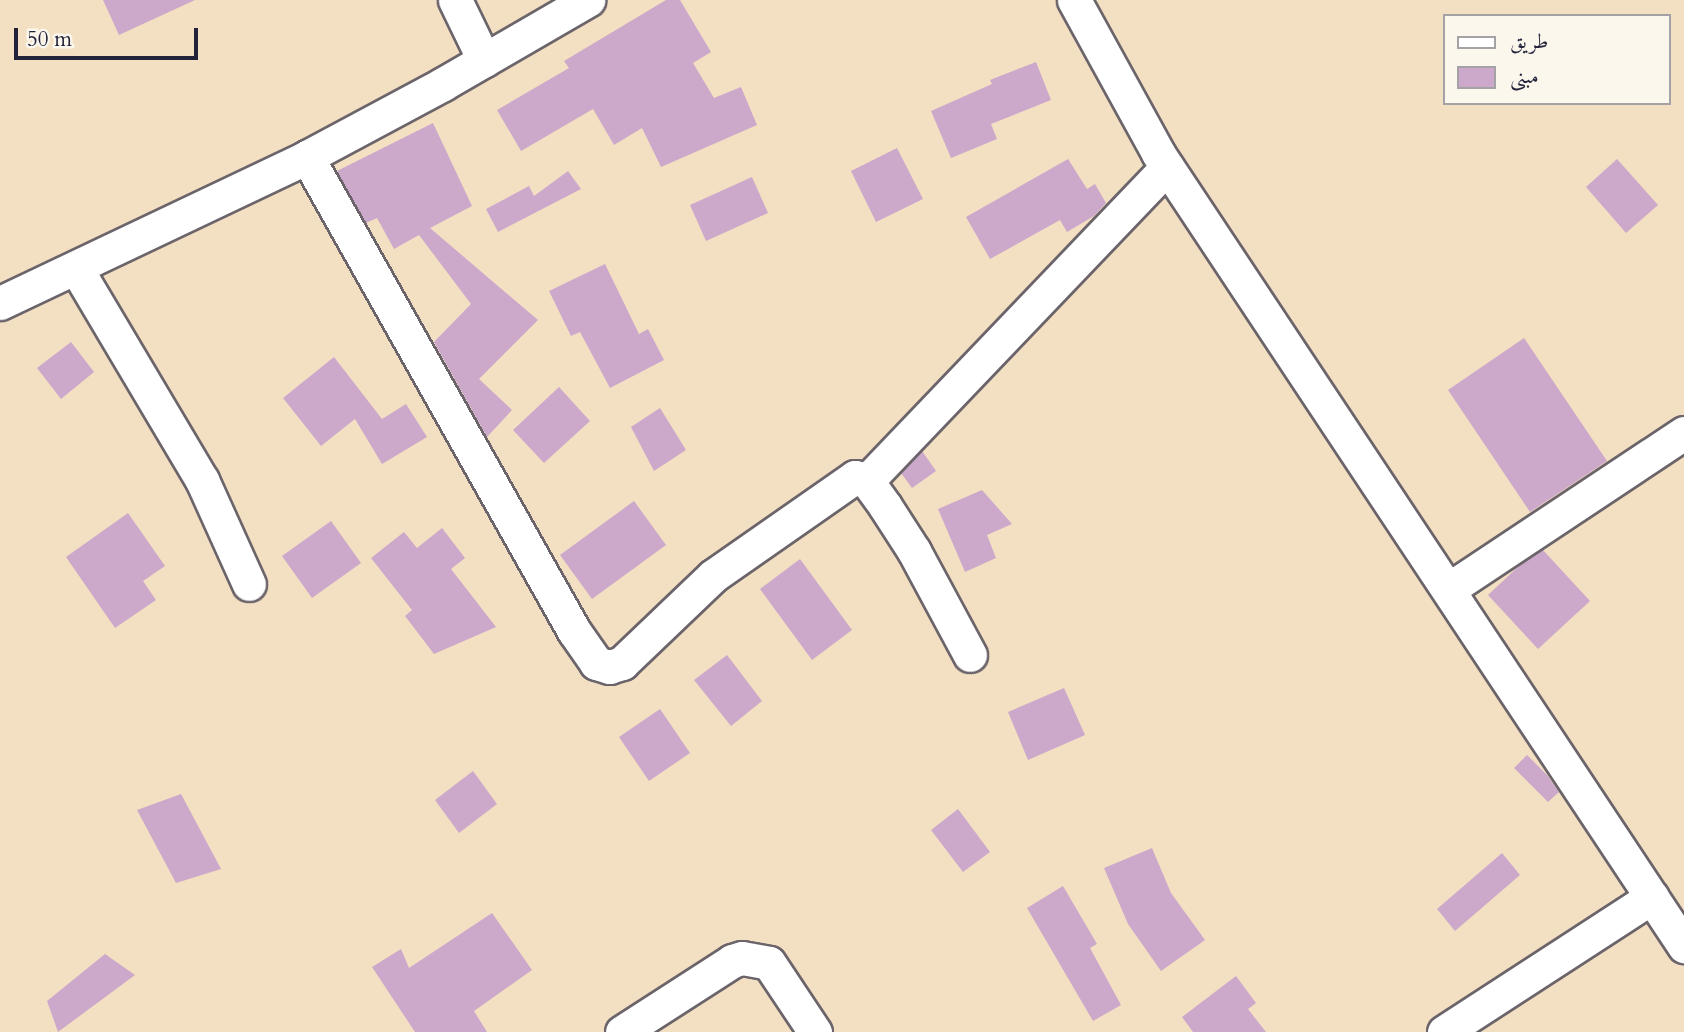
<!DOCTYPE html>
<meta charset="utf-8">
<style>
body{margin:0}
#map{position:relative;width:1684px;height:1032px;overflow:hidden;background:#f3dfc2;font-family:Cardo,Amiri,serif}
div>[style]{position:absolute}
.building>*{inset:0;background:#cca9cb}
.roads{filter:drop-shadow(2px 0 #6b646a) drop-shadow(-2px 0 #6b646a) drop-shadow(0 2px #6b646a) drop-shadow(0 -2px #6b646a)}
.minor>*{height:33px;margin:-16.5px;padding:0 16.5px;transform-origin:16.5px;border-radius:16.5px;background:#fff}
span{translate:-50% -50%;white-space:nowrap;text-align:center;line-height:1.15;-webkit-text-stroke:5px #fbf7ec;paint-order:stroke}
.legend{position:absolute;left:1443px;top:14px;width:228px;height:91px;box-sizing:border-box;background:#fbf7ec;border:2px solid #a4a2a5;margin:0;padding:9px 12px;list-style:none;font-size:21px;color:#22223b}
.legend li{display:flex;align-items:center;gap:14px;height:35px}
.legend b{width:35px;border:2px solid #a4a2a5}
.scale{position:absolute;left:14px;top:28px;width:184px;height:32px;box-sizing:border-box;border:4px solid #22223b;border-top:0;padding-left:9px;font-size:21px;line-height:24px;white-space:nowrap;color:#22223b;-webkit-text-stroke:5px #fbf7ec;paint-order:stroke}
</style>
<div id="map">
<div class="building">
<i style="clip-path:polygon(103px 0,195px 0,119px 35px)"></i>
<i style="clip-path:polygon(666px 0,680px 0,711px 52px,693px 63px,714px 98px,741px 87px,757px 125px,661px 167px,642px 128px,614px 145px,593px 109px,521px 151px,497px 110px,569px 68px,564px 61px)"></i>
<i style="clip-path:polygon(1036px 62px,1051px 100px,991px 124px,997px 139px,951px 158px,931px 111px,992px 84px,990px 80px)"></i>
<i style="clip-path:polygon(433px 123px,472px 206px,430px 228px,538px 320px,479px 379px,512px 410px,487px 437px,434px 342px,471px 304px,419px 235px,394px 249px,377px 218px,366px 223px,337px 171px)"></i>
<i style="clip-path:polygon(897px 148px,923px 199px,876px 222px,851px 171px)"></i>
<i style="clip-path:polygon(1068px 159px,1087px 189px,1095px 184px,1106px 203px,1094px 216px,1067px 232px,1060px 220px,990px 259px,966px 217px)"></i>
<i style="clip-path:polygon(1617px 159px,1658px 205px,1626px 233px,1586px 187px)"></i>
<i style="clip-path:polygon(568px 171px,581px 189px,498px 232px,486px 209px,529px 186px,534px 196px)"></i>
<i style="clip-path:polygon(752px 177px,768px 213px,706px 241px,690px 205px)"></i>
<i style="clip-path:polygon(605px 264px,639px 334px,648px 329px,664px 360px,610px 388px,580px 332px,571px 336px,549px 291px)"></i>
<i style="clip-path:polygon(1524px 338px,1607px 461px,1530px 512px,1448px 390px)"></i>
<i style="clip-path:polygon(71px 342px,94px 372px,61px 399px,37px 368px)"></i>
<i style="clip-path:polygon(334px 357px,382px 419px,406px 404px,427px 437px,382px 464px,355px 419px,321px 446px,283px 398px)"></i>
<i style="clip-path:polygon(559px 387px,590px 421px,544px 463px,513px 430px)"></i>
<i style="clip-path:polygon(660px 408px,686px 450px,654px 471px,631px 427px)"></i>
<i style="clip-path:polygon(922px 451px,936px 471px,912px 488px,901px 473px)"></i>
<i style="clip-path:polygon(982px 490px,1012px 524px,987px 535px,996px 558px,965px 572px,938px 509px)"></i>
<i style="clip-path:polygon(634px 501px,666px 545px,592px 599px,560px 555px)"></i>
<i style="clip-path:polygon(128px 513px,165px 566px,143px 581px,156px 600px,115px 628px,66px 557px)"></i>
<i style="clip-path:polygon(331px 521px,361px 563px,312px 598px,282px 556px)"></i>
<i style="clip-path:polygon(442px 528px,465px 558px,451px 569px,496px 627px,434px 654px,405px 616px,412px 610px,371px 558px,404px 532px,417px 548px)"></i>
<i style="clip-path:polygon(1543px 550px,1590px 601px,1538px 649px,1488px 595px,1520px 565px)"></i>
<i style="clip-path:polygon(800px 559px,852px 630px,812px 660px,760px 589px)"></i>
<i style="clip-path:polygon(727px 655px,762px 701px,731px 726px,694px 680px)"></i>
<i style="clip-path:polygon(1064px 688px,1085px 735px,1028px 760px,1008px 712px)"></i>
<i style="clip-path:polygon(660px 709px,690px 753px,649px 781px,619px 737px)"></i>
<i style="clip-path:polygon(1527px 755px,1547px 775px,1559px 792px,1548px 802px,1514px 768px)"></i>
<i style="clip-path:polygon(473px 771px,497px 804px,459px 833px,435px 800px)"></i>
<i style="clip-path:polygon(181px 794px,221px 869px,176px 883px,137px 810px)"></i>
<i style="clip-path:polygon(958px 809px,990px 852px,963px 872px,931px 830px)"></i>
<i style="clip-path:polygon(1152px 848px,1171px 893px,1205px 940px,1161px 971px,1128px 924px,1104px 868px)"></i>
<i style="clip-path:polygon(1502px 853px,1520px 875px,1455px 931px,1437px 909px)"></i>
<i style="clip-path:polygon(1063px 886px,1097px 944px,1090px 948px,1121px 1005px,1093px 1021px,1027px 908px)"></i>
<i style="clip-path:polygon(492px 913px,532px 970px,474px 1011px,487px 1032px,415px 1032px,372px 967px,401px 949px,409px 968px)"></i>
<i style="clip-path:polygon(105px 954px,135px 975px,58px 1032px,47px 1001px)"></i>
<i style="clip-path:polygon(1236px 976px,1256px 1003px,1248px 1009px,1266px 1032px,1193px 1032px,1182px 1017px)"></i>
</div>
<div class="roads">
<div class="minor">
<i style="left:455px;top:0;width:67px;rotate:64.2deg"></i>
<i style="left:1074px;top:0;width:175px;rotate:61.2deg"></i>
<i style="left:1158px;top:153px;width:952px;rotate:56.44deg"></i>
<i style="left:307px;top:157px;width:544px;rotate:60.61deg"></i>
<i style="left:574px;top:631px;width:39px;rotate:55deg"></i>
<i style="left:596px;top:663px;width:14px;rotate:17deg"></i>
<i style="left:609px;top:667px;width:14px;rotate:-17deg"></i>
<i style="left:622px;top:663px;width:126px;rotate:-43.7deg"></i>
<i style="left:713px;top:576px;width:173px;rotate:-34.9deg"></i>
<i style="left:855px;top:477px;width:13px;rotate:18deg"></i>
<i style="left:867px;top:481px;width:31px;rotate:54deg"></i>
<i style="left:885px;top:506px;width:54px;rotate:57.2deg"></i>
<i style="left:914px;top:551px;width:118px;rotate:61.7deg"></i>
<i style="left:76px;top:268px;width:247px;rotate:59.3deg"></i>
<i style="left:202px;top:480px;width:114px;rotate:65.7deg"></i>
<i style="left:0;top:303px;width:340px;rotate:-25.4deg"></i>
<i style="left:307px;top:157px;width:154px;rotate:-28.2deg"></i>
<i style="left:443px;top:84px;width:168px;rotate:-30.1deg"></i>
<i style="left:867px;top:481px;width:434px;rotate:-46.3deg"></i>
<i style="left:1449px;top:589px;width:282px;rotate:-33.6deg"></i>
<i style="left:622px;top:1032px;width:131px;rotate:-32.8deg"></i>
<i style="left:732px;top:961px;width:10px;rotate:-17deg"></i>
<i style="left:742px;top:958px;width:27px;rotate:10deg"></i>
<i style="left:769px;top:963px;width:83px;rotate:56.3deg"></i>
<i style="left:1444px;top:1032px;width:248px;rotate:-33deg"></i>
</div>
</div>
<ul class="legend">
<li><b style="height:9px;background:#fff"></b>طريق</li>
<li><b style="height:19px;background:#cca9cb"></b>مبنى</li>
</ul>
<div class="scale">50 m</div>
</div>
